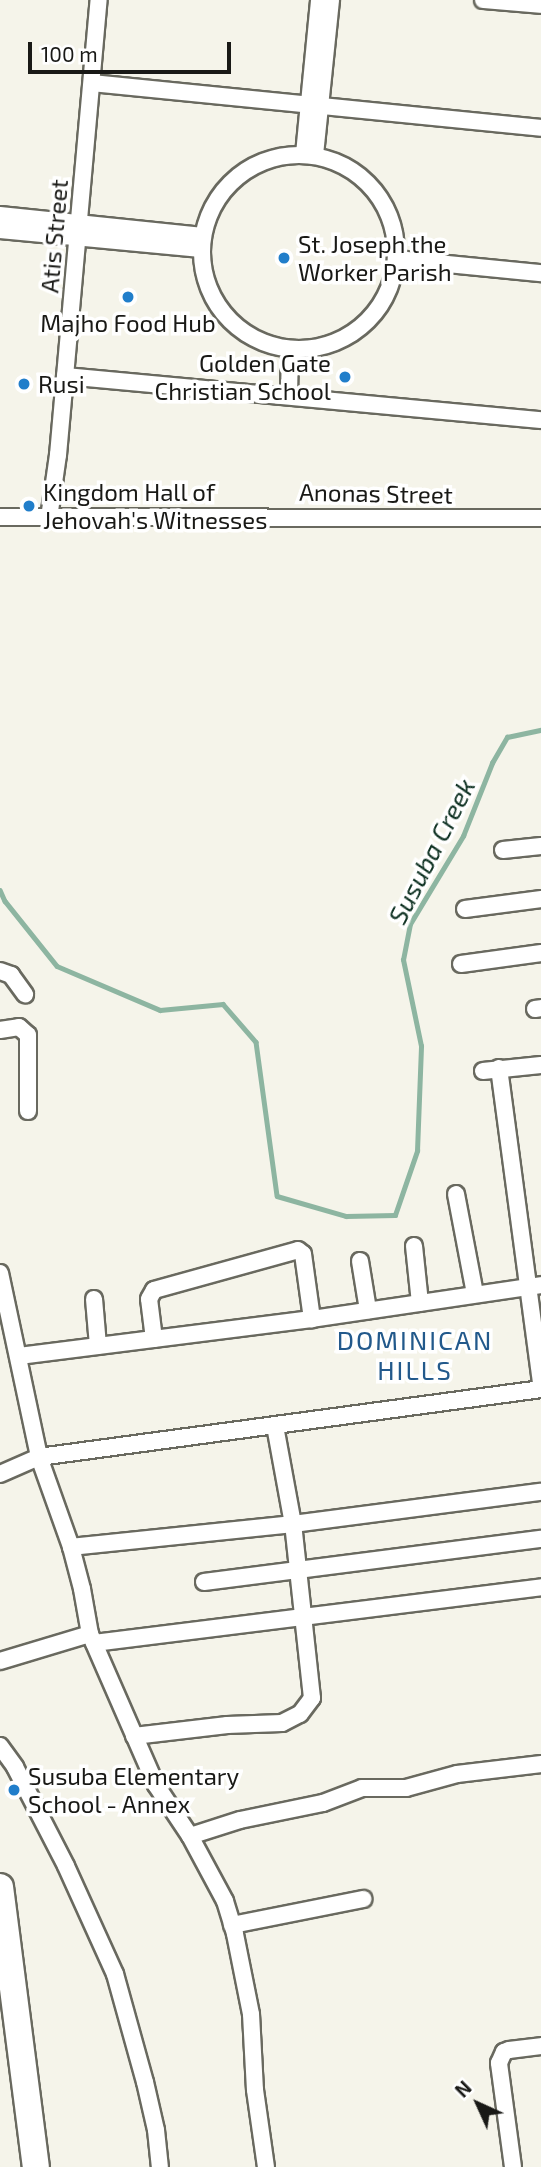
<!DOCTYPE html>
<style>
body{margin:0}
#map{position:relative;width:541px;height:2167px;overflow:hidden;background:#f5f4ea;font-family:"Exo 2",sans-serif}
div>[style]{position:absolute}
.stream>*{height:4.5px;margin:-2.25px;padding:0 2.25px;transform-origin:2.25px;border-radius:2.25px;background:#8db5a1}
.roads{filter:drop-shadow(2px 0 #69695f) drop-shadow(-2px 0 #69695f) drop-shadow(0 2px #69695f) drop-shadow(0 -2px #69695f)}
.minor>*{height:16px;margin:-8px;padding:0 8px;transform-origin:8px;border-radius:8px;background:#fff}
.minor>.ring{margin:-8px;padding:0;box-sizing:content-box;background:none;border:16px solid #fff;border-radius:50%}
.trunk>*{height:26px;margin:-13px;padding:0 13px;transform-origin:13px;border-radius:13px;background:#fff}
.dots>*{width:19px;height:19px;translate:-50% -50%;box-sizing:border-box;border:4px solid #fff;border-radius:50%}
span{translate:-50% -50%;white-space:nowrap;text-align:center;line-height:1.15;-webkit-text-stroke:7px #fff;paint-order:stroke}
.street-label{font-size:24px;color:#191916}
.poi-label{font-size:24px;color:#191916}
.left{translate:0 -50%;text-align:left}
.right{translate:-100% -50%;text-align:right}
.water-label{font-size:26px;color:#0e3122;font-style:italic}
.neighbourhood-label{font-size:26px;color:#22598b;letter-spacing:2px}
.north{position:absolute;left:443px;top:2069px;width:70px;height:70px;-webkit-text-stroke:5px #fff;paint-order:stroke;rotate:315deg;font-size:19px;font-weight:700;line-height:28px;text-align:center;color:#191916}
.north::after{content:'';display:block;margin:auto;width:24px;height:32px;background:#191916;clip-path:polygon(50% 0,100% 100%,50% 72%,0 100%)}
.scale{position:absolute;left:28px;top:42px;width:203px;height:32px;box-sizing:border-box;border:4px solid #191916;border-top:0;padding-left:9px;font-size:21px;line-height:24px;white-space:nowrap;color:#191916;-webkit-text-stroke:5px #fff;paint-order:stroke}
</style>
<div id="map">
<div class="stream">
<i style="left:0;top:890px;width:12px;rotate:66deg"></i>
<i style="left:5px;top:901px;width:83px;rotate:51.3deg"></i>
<i style="left:57px;top:966px;width:112px;rotate:23.1deg"></i>
<i style="left:160px;top:1010px;width:63px;rotate:-5.4deg"></i>
<i style="left:223px;top:1004px;width:50px;rotate:49deg"></i>
<i style="left:256px;top:1042px;width:155px;rotate:82.2deg"></i>
<i style="left:277px;top:1196px;width:72px;rotate:16.2deg"></i>
<i style="left:346px;top:1216px;width:49px;rotate:-1.2deg"></i>
<i style="left:395px;top:1215px;width:68px;rotate:-71deg"></i>
<i style="left:417px;top:1151px;width:105px;rotate:-87.8deg"></i>
<i style="left:421px;top:1046px;width:88px;rotate:-101.8deg"></i>
<i style="left:403px;top:960px;width:37px;rotate:-79deg"></i>
<i style="left:410px;top:924px;width:103px;rotate:-58.9deg"></i>
<i style="left:463px;top:836px;width:79px;rotate:-68.3deg"></i>
<i style="left:492px;top:763px;width:30px;rotate:-60deg"></i>
<i style="left:507px;top:737px;width:35px;rotate:-12deg"></i>
</div>
<div class="roads">
<div class="minor">
<i style="left:483px;top:0;width:58px;rotate:4.9deg"></i>
<i style="left:92px;top:83px;width:451px;rotate:5.7deg"></i>
<i style="left:304px;top:154px;width:155px;rotate:-84.4deg"></i>
<i class="ring" style="left:202px;top:155px;width:178px;height:178px"></i>
<i style="left:315px;top:155px;width:156px;rotate:-84.1deg"></i>
<i style="left:0;top:215px;width:204px;rotate:5.9deg"></i>
<i style="left:0;top:230px;width:202px;rotate:5.4deg"></i>
<i style="left:397px;top:259px;width:145px;rotate:5.6deg"></i>
<i style="left:65px;top:376px;width:478px;rotate:5.3deg"></i>
<i style="left:289px;top:396px;width:46px;rotate:-88.8deg"></i>
<i style="left:0;top:517px;width:541px;rotate:0.11deg"></i>
<i style="left:49px;top:518px;width:64px;rotate:-81.9deg"></i>
<i style="left:58px;top:455px;width:457px;rotate:-84.9deg"></i>
<i style="left:503px;top:850px;width:38px;rotate:-6deg"></i>
<i style="left:465px;top:909px;width:77px;rotate:-7.5deg"></i>
<i style="left:461px;top:964px;width:81px;rotate:-7.8deg"></i>
<i style="left:0;top:971px;width:12px;rotate:20deg"></i>
<i style="left:11px;top:975px;width:24px;rotate:54deg"></i>
<i style="left:535px;top:1009px;width:6px;rotate:-9deg"></i>
<i style="left:0;top:1030px;width:19px;rotate:-9deg"></i>
<i style="left:19px;top:1027px;width:12px;rotate:42deg"></i>
<i style="left:28px;top:1035px;width:76px;rotate:90deg"></i>
<i style="left:499px;top:1068px;width:316px;rotate:82.4deg"></i>
<i style="left:483px;top:1071px;width:58px;rotate:-5.9deg"></i>
<i style="left:456px;top:1194px;width:102px;rotate:79.2deg"></i>
<i style="left:414px;top:1246px;width:57px;rotate:84deg"></i>
<i style="left:360px;top:1261px;width:50px;rotate:80.7deg"></i>
<i style="left:0;top:1273px;width:188px;rotate:78deg"></i>
<i style="left:39px;top:1457px;width:96px;rotate:70.4deg"></i>
<i style="left:71px;top:1547px;width:43px;rotate:75.3deg"></i>
<i style="left:82px;top:1589px;width:46px;rotate:79.9deg"></i>
<i style="left:90px;top:1634px;width:165px;rotate:66.4deg"></i>
<i style="left:156px;top:1785px;width:61px;rotate:56.3deg"></i>
<i style="left:190px;top:1836px;width:52px;rotate:-17.7deg"></i>
<i style="left:240px;top:1820px;width:85px;rotate:-11.6deg"></i>
<i style="left:323px;top:1803px;width:42px;rotate:-21deg"></i>
<i style="left:362px;top:1788px;width:44px"></i>
<i style="left:406px;top:1788px;width:53px;rotate:-15.4deg"></i>
<i style="left:457px;top:1774px;width:85px;rotate:-6.8deg"></i>
<i style="left:94px;top:1299px;width:47px;rotate:85.1deg"></i>
<i style="left:154px;top:1339px;width:40px;rotate:-97.1deg"></i>
<i style="left:149px;top:1299px;width:10px;rotate:-61deg"></i>
<i style="left:154px;top:1290px;width:149px;rotate:-15.5deg"></i>
<i style="left:298px;top:1250px;width:6px;rotate:39deg"></i>
<i style="left:303px;top:1254px;width:66px;rotate:82.1deg"></i>
<i style="left:19px;top:1356px;width:295px;rotate:-7.2deg"></i>
<i style="left:312px;top:1319px;width:232px;rotate:-8.4deg"></i>
<i style="left:0;top:1474px;width:43px;rotate:-23.6deg"></i>
<i style="left:39px;top:1457px;width:507px;rotate:-7.71deg"></i>
<i style="left:71px;top:1547px;width:223px;rotate:-5.9deg"></i>
<i style="left:293px;top:1524px;width:250px;rotate:-7.4deg"></i>
<i style="left:204px;top:1582px;width:340px;rotate:-7.3deg"></i>
<i style="left:94px;top:1643px;width:450px;rotate:-7.1deg"></i>
<i style="left:0;top:1661px;width:94px;rotate:-16.7deg"></i>
<i style="left:134px;top:1736px;width:94px;rotate:-6.7deg"></i>
<i style="left:227px;top:1725px;width:55px;rotate:-2.1deg"></i>
<i style="left:282px;top:1723px;width:20px;rotate:-27deg"></i>
<i style="left:300px;top:1714px;width:20px;rotate:-53deg"></i>
<i style="left:312px;top:1698px;width:175px;rotate:-96.2deg"></i>
<i style="left:293px;top:1524px;width:100px;rotate:-100.4deg"></i>
<i style="left:0;top:1746px;width:26px;rotate:54deg"></i>
<i style="left:15px;top:1767px;width:111px;rotate:62.7deg"></i>
<i style="left:66px;top:1866px;width:119px;rotate:65.6deg"></i>
<i style="left:115px;top:1974px;width:112px;rotate:74.5deg"></i>
<i style="left:145px;top:2082px;width:49px;rotate:77.1deg"></i>
<i style="left:156px;top:2130px;width:37px;rotate:84deg"></i>
<i style="left:190px;top:1836px;width:74px;rotate:61.7deg"></i>
<i style="left:225px;top:1901px;width:34px;rotate:73deg"></i>
<i style="left:235px;top:1934px;width:82px;rotate:78.7deg"></i>
<i style="left:251px;top:2014px;width:76px;rotate:87deg"></i>
<i style="left:255px;top:2090px;width:78px;rotate:81.9deg"></i>
<i style="left:232px;top:1925px;width:134px;rotate:-11.2deg"></i>
<i style="left:513px;top:2167px;width:105px;rotate:-97.7deg"></i>
<i style="left:499px;top:2063px;width:12px;rotate:-66deg"></i>
<i style="left:504px;top:2052px;width:5px;rotate:-22deg"></i>
<i style="left:509px;top:2050px;width:32px;rotate:-7deg"></i>
</div>
<div class="trunk">
<i style="left:0;top:1887px;width:282px;rotate:82.7deg"></i>
</div>
</div>
<div class="dots">
<i style="left:284px;top:258px;background:#217eca"></i>
<i style="left:128px;top:297px;background:#217eca"></i>
<i style="left:345px;top:377px;background:#217eca"></i>
<i style="left:24px;top:384px;background:#217eca"></i>
<i style="left:29px;top:506px;background:#217eca"></i>
<i style="left:14px;top:1790px;background:#217eca"></i>
</div>
<div class="street-label">
<span style="left:54px;top:236px;rotate:-85deg">Atis Street</span>
<span style="left:376px;top:493px;rotate:1deg">Anonas Street</span>
</div>
<div class="poi-label">
<span class="left" style="left:298px;top:258px">St. Joseph the<br>Worker Parish</span>
<span style="left:128px;top:323px">Majho Food Hub</span>
<span class="right" style="left:331px;top:377px">Golden Gate<br>Christian School</span>
<span class="left" style="left:38px;top:384px">Rusi</span>
<span class="left" style="left:43px;top:506px">Kingdom Hall of<br>Jehovah's Witnesses</span>
<span class="left" style="left:28px;top:1790px">Susuba Elementary<br>School - Annex</span>
</div>
<div class="water-label">
<span style="left:431px;top:851px;rotate:-63deg">Susuba Creek</span>
</div>
<div class="neighbourhood-label">
<span style="left:415px;top:1355px">DOMINICAN<br>HILLS</span>
</div>
<div class="north">N</div>
<div class="scale">100 m</div>
</div>
